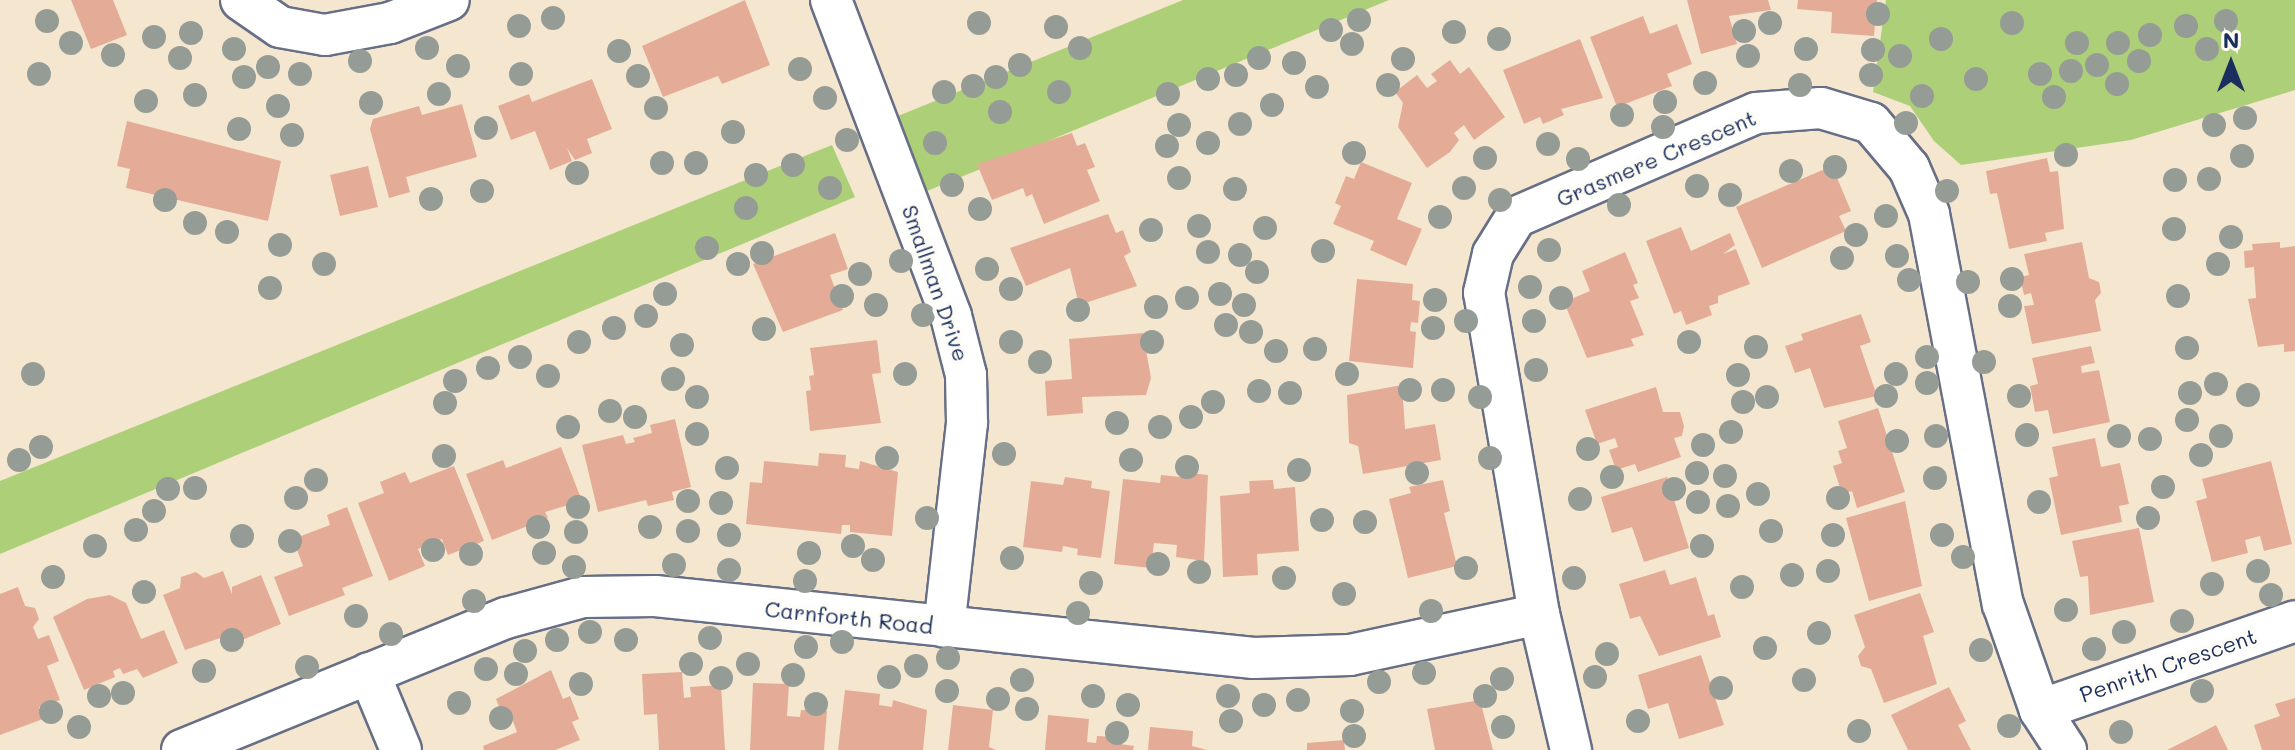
<!DOCTYPE html>
<style>
body{margin:0}
#map{position:relative;width:2295px;height:750px;overflow:hidden;background:#f5e7cf;font-family:Mali,sans-serif}
div>[style]{position:absolute}
.green>*{inset:0;background:#accf78}
.building>*{inset:0;background:#e4ac97}
.roads{filter:drop-shadow(2px 0 #676f86) drop-shadow(-2px 0 #676f86) drop-shadow(0 2px #676f86) drop-shadow(0 -2px #676f86)}
.minor>*{height:40px;margin:-20px;padding:0 20px;transform-origin:20px;border-radius:20px;background:#fff}
.trees>*{width:24px;height:24px;margin:-12px;border-radius:50%;background:#959c95}
span{translate:-50% -50%;white-space:nowrap;text-align:center;line-height:1.15;-webkit-text-stroke:8px #fdfcf7;paint-order:stroke}
.street-label{font-size:22px;color:#1b2f5e}
.north{position:absolute;left:2191px;top:24px;width:80px;height:80px;-webkit-text-stroke:6px #fdfcf7;paint-order:stroke;rotate:0deg;font-size:22px;font-weight:700;line-height:32px;text-align:center;color:#1b2f5e}
.north::after{content:'';display:block;margin:auto;width:28px;height:36px;background:#1b2f5e;clip-path:polygon(50% 0,100% 100%,50% 72%,0 100%)}
</style>
<div id="map">
<div class="green">
<i style="clip-path:polygon(1183px 0,1389px 0,927px 191px,898px 116px)"></i>
<i style="clip-path:polygon(1886px 0,2295px 0,2295px 90px,2131px 140px,1961px 165px,1934px 141px,1910px 106px,1873px 92px)"></i>
<i style="clip-path:polygon(832px 145px,855px 197px,0 554px,0 481px)"></i>
</div>
<div class="building">
<i style="clip-path:polygon(71px 0,113px 0,127px 35px,91px 49px)"></i>
<i style="clip-path:polygon(745px 0,770px 65px,722px 84px,718px 76px,663px 97px,642px 46px)"></i>
<i style="clip-path:polygon(1687px 0,1768px 0,1771px 10px,1729px 16px,1737px 44px,1701px 54px)"></i>
<i style="clip-path:polygon(1798px 0,1877px 0,1874px 36px,1831px 33px,1832px 12px,1797px 9px)"></i>
<i style="clip-path:polygon(1643px 16px,1650px 34px,1677px 24px,1692px 64px,1667px 74px,1672px 86px,1617px 107px,1590px 37px)"></i>
<i style="clip-path:polygon(1580px 39px,1603px 98px,1561px 109px,1564px 115px,1543px 124px,1540px 117px,1524px 124px,1503px 70px)"></i>
<i style="clip-path:polygon(1450px 60px,1460px 74px,1469px 67px,1505px 117px,1474px 140px,1464px 125px,1454px 133px,1459px 140px,1450px 152px,1427px 168px,1398px 127px,1403px 103px,1395px 92px,1417px 75px,1427px 88px,1437px 81px,1431px 74px)"></i>
<i style="clip-path:polygon(592px 79px,612px 129px,587px 139px,592px 153px,575px 160px,567px 148px,572px 161px,550px 170px,535px 131px,511px 140px,498px 106px,529px 94px,532px 102px)"></i>
<i style="clip-path:polygon(462px 104px,477px 157px,406px 177px,410px 192px,389px 198px,370px 129px,373px 119px,419px 106px,422px 115px)"></i>
<i style="clip-path:polygon(127px 121px,281px 161px,268px 221px,126px 188px,130px 169px,117px 166px)"></i>
<i style="clip-path:polygon(1072px 133px,1077px 146px,1085px 143px,1095px 167px,1087px 170px,1100px 201px,1044px 224px,1032px 194px,1026px 197px,1023px 188px,992px 200px,977px 164px)"></i>
<i style="clip-path:polygon(2047px 158px,2050px 172px,2058px 171px,2064px 229px,2045px 233px,2047px 241px,2009px 249px,1997px 193px,1990px 194px,1986px 171px)"></i>
<i style="clip-path:polygon(1361px 162px,1412px 183px,1397px 219px,1422px 229px,1406px 266px,1370px 250px,1374px 241px,1333px 224px,1341px 206px,1335px 203px,1346px 176px,1354px 179px)"></i>
<i style="clip-path:polygon(368px 166px,378px 207px,340px 216px,330px 175px)"></i>
<i style="clip-path:polygon(1832px 166px,1851px 211px,1839px 216px,1846px 231px,1762px 268px,1736px 207px)"></i>
<i style="clip-path:polygon(1108px 214px,1116px 233px,1123px 230px,1131px 252px,1124px 256px,1137px 286px,1079px 305px,1070px 268px,1026px 286px,1010px 248px)"></i>
<i style="clip-path:polygon(1681px 227px,1691px 251px,1730px 233px,1735px 245px,1723px 254px,1736px 249px,1750px 284px,1718px 296px,1718px 303px,1709px 306px,1712px 315px,1686px 325px,1681px 311px,1674px 314px,1646px 241px)"></i>
<i style="clip-path:polygon(835px 233px,848px 269px,830px 275px,843px 310px,783px 332px,753px 264px)"></i>
<i style="clip-path:polygon(2082px 242px,2089px 278px,2099px 282px,2101px 293px,2095px 300px,2101px 331px,2032px 344px,2024px 306px,2034px 305px,2031px 293px,2024px 295px,2020px 277px,2029px 275px,2024px 254px)"></i>
<i style="clip-path:polygon(2280px 242px,2280px 248px,2295px 246px,2295px 351px,2284px 352px,2284px 344px,2258px 347px,2248px 299px,2256px 298px,2254px 267px,2245px 268px,2244px 251px,2253px 250px,2252px 244px)"></i>
<i style="clip-path:polygon(1625px 252px,1638px 283px,1633px 285px,1639px 298px,1630px 301px,1644px 335px,1631px 339px,1634px 346px,1587px 358px,1564px 302px,1590px 291px,1582px 271px)"></i>
<i style="clip-path:polygon(1357px 279px,1413px 284px,1412px 300px,1420px 301px,1418px 323px,1411px 322px,1410px 331px,1416px 332px,1413px 368px,1349px 361px)"></i>
<i style="clip-path:polygon(1861px 314px,1871px 342px,1860px 346px,1877px 396px,1824px 408px,1810px 368px,1795px 373px,1785px 346px,1803px 340px,1801px 334px)"></i>
<i style="clip-path:polygon(1143px 333px,1151px 378px,1146px 395px,1082px 397px,1083px 413px,1047px 416px,1045px 381px,1072px 379px,1069px 339px)"></i>
<i style="clip-path:polygon(877px 340px,881px 373px,872px 374px,881px 423px,810px 431px,806px 391px,811px 390px,809px 376px,814px 375px,810px 348px)"></i>
<i style="clip-path:polygon(2091px 346px,2095px 363px,2081px 366px,2082px 373px,2099px 370px,2110px 422px,2053px 434px,2048px 410px,2035px 412px,2030px 386px,2038px 384px,2032px 358px)"></i>
<i style="clip-path:polygon(1402px 385px,1405px 429px,1435px 424px,1441px 460px,1363px 474px,1358px 446px,1349px 443px,1347px 395px)"></i>
<i style="clip-path:polygon(1656px 387px,1663px 412px,1680px 412px,1684px 426px,1682px 436px,1674px 438px,1681px 457px,1638px 472px,1635px 464px,1616px 470px,1609px 450px,1618px 447px,1615px 438px,1597px 444px,1585px 410px)"></i>
<i style="clip-path:polygon(1878px 408px,1905px 492px,1857px 508px,1852px 491px,1842px 494px,1833px 466px,1842px 463px,1838px 451px,1847px 448px,1838px 421px)"></i>
<i style="clip-path:polygon(675px 419px,691px 487px,672px 492px,674px 500px,648px 506px,646px 500px,598px 512px,582px 445px,623px 435px,626px 444px,635px 442px,633px 438px,652px 433px,650px 425px)"></i>
<i style="clip-path:polygon(2095px 438px,2101px 467px,2120px 463px,2129px 504px,2119px 506px,2122px 522px,2061px 535px,2049px 478px,2058px 476px,2052px 447px)"></i>
<i style="clip-path:polygon(561px 447px,582px 501px,545px 512px,548px 518px,492px 540px,466px 474px,503px 460px,506px 468px)"></i>
<i style="clip-path:polygon(819px 453px,846px 455px,845px 467px,859px 469px,860px 461px,898px 472px,892px 536px,850px 532px,850px 525px,842px 525px,841px 534px,746px 524px,750px 482px,762px 483px,764px 461px,818px 466px)"></i>
<i style="clip-path:polygon(2271px 461px,2292px 544px,2264px 551px,2260px 536px,2245px 540px,2248px 553px,2212px 562px,2196px 501px,2207px 498px,2202px 479px)"></i>
<i style="clip-path:polygon(454px 466px,484px 541px,448px 555px,442px 539px,418px 549px,425px 566px,389px 581px,358px 503px,384px 493px,380px 482px,405px 472px,410px 483px)"></i>
<i style="clip-path:polygon(1181px 472px,1208px 475px,1204px 561px,1176px 557px,1177px 545px,1154px 543px,1151px 568px,1114px 564px,1123px 479px,1160px 483px,1161px 475px,1181px 477px)"></i>
<i style="clip-path:polygon(1065px 477px,1092px 481px,1091px 488px,1110px 491px,1101px 558px,1077px 555px,1078px 549px,1063px 546px,1062px 552px,1023px 547px,1031px 481px,1063px 485px)"></i>
<i style="clip-path:polygon(1667px 477px,1689px 548px,1644px 562px,1632px 527px,1612px 533px,1601px 497px)"></i>
<i style="clip-path:polygon(1273px 480px,1274px 489px,1295px 487px,1299px 551px,1257px 554px,1258px 575px,1223px 577px,1220px 496px,1250px 493px,1249px 481px)"></i>
<i style="clip-path:polygon(1443px 480px,1450px 511px,1444px 513px,1457px 566px,1408px 578px,1389px 499px,1411px 493px,1409px 487px)"></i>
<i style="clip-path:polygon(1905px 501px,1922px 586px,1869px 601px,1846px 518px)"></i>
<i style="clip-path:polygon(347px 507px,373px 576px,342px 588px,345px 595px,289px 616px,274px 577px,303px 566px,293px 539px,330px 525px,327px 515px)"></i>
<i style="clip-path:polygon(2139px 528px,2154px 602px,2090px 615px,2088px 576px,2080px 577px,2072px 541px)"></i>
<i style="clip-path:polygon(1665px 570px,1670px 585px,1696px 577px,1708px 616px,1714px 614px,1721px 637px,1659px 656px,1640px 616px,1630px 619px,1619px 584px)"></i>
<i style="clip-path:polygon(223px 571px,232px 594px,232px 587px,261px 575px,281px 624px,242px 640px,238px 632px,185px 650px,163px 595px,180px 588px,181px 577px,196px 572px,204px 578px)"></i>
<i style="clip-path:polygon(18px 587px,25px 606px,35px 608px,39px 619px,33px 627px,38px 639px,49px 635px,59px 661px,47px 666px,60px 700px,39px 707px,43px 719px,0 735px,0 594px)"></i>
<i style="clip-path:polygon(1920px 593px,1934px 632px,1923px 636px,1937px 684px,1884px 703px,1871px 669px,1861px 666px,1858px 656px,1865px 647px,1854px 615px)"></i>
<i style="clip-path:polygon(110px 595px,126px 603px,141px 639px,164px 630px,178px 663px,143px 678px,137px 669px,123px 674px,120px 668px,113px 671px,115px 677px,84px 690px,53px 617px,87px 599px)"></i>
<i style="clip-path:polygon(1701px 655px,1724px 725px,1679px 739px,1668px 703px,1648px 709px,1638px 675px)"></i>
<i style="clip-path:polygon(551px 670px,563px 699px,570px 696px,579px 719px,572px 722px,580px 740px,555px 750px,484px 750px,483px 746px,517px 732px,513px 721px,506px 724px,496px 699px)"></i>
<i style="clip-path:polygon(682px 672px,684px 698px,691px 697px,690px 687px,721px 685px,725px 750px,659px 750px,657px 714px,644px 715px,642px 674px)"></i>
<i style="clip-path:polygon(753px 683px,789px 684px,787px 716px,800px 717px,801px 710px,827px 711px,824px 750px,750px 750px)"></i>
<i style="clip-path:polygon(1949px 687px,1966px 721px,1958px 725px,1971px 750px,1908px 750px,1891px 715px)"></i>
<i style="clip-path:polygon(845px 690px,880px 694px,879px 705px,892px 707px,893px 700px,927px 710px,923px 750px,838px 750px)"></i>
<i style="clip-path:polygon(2295px 698px,2295px 750px,2262px 750px,2254px 725px,2280px 716px,2275px 704px)"></i>
<i style="clip-path:polygon(1480px 700px,1493px 750px,1435px 750px,1427px 709px)"></i>
<i style="clip-path:polygon(953px 705px,993px 710px,989px 747px,996px 750px,948px 750px)"></i>
<i style="clip-path:polygon(1048px 715px,1089px 719px,1087px 742px,1096px 743px,1097px 736px,1114px 737px,1114px 743px,1134px 746px,1133px 750px,1045px 750px)"></i>
<i style="clip-path:polygon(2216px 725px,2228px 750px,2167px 750px,2197px 735px)"></i>
<i style="clip-path:polygon(1150px 727px,1193px 731px,1192px 746px,1207px 750px,1148px 750px)"></i>
<i style="clip-path:polygon(1344px 740px,1345px 750px,1307px 750px,1307px 743px)"></i>
</div>
<div class="roads">
<div class="minor">
<i style="left:241px;top:0;width:47px;rotate:34.7deg"></i>
<i style="left:280px;top:27px;width:46px;rotate:10.1deg"></i>
<i style="left:325px;top:35px;width:66px;rotate:-10.5deg"></i>
<i style="left:390px;top:23px;width:63px;rotate:-21.3deg"></i>
<i style="left:831px;top:0;width:338px;rotate:69.2deg"></i>
<i style="left:951px;top:316px;width:61px;rotate:75.7deg"></i>
<i style="left:966px;top:375px;width:48px;rotate:88.8deg"></i>
<i style="left:967px;top:423px;width:205px;rotate:96.4deg"></i>
<i style="left:369px;top:673px;width:83px;rotate:67.4deg"></i>
<i style="left:2040px;top:710px;width:270px;rotate:-19.2deg"></i>
<i style="left:182px;top:750px;width:350px;rotate:-22.2deg"></i>
<i style="left:506px;top:618px;width:80px;rotate:-15.3deg"></i>
<i style="left:583px;top:597px;width:72px;rotate:-0.8deg"></i>
<i style="left:655px;top:596px;width:602px;rotate:5.91deg"></i>
<i style="left:1254px;top:658px;width:96px;rotate:-1.8deg"></i>
<i style="left:1350px;top:655px;width:193px;rotate:-12.2deg"></i>
<i style="left:1571px;top:750px;width:140px;rotate:-103.2deg"></i>
<i style="left:1539px;top:614px;width:326px;rotate:-99.7deg"></i>
<i style="left:1484px;top:293px;width:40px;rotate:-77deg"></i>
<i style="left:1493px;top:254px;width:44px;rotate:-58.1deg"></i>
<i style="left:1516px;top:217px;width:262px;rotate:-23.4deg"></i>
<i style="left:1756px;top:113px;width:65px;rotate:-4.4deg"></i>
<i style="left:1821px;top:108px;width:52px;rotate:16.7deg"></i>
<i style="left:1871px;top:123px;width:59px;rotate:49.8deg"></i>
<i style="left:1909px;top:168px;width:50px;rotate:66.5deg"></i>
<i style="left:1929px;top:214px;width:397px;rotate:79.3deg"></i>
<i style="left:2003px;top:604px;width:112px;rotate:70.8deg"></i>
<i style="left:2040px;top:710px;width:48px;rotate:57deg"></i>
</div>
</div>
<div class="trees">
<i style="left:1878px;top:14px"></i>
<i style="left:553px;top:18px"></i>
<i style="left:1359px;top:20px"></i>
<i style="left:47px;top:21px"></i>
<i style="left:2226px;top:21px"></i>
<i style="left:979px;top:23px"></i>
<i style="left:1770px;top:23px"></i>
<i style="left:2012px;top:23px"></i>
<i style="left:519px;top:26px"></i>
<i style="left:2186px;top:26px"></i>
<i style="left:1056px;top:27px"></i>
<i style="left:1331px;top:30px"></i>
<i style="left:1744px;top:31px"></i>
<i style="left:1454px;top:32px"></i>
<i style="left:191px;top:33px"></i>
<i style="left:2150px;top:35px"></i>
<i style="left:154px;top:37px"></i>
<i style="left:1499px;top:39px"></i>
<i style="left:1941px;top:39px"></i>
<i style="left:71px;top:43px"></i>
<i style="left:2077px;top:43px"></i>
<i style="left:2118px;top:43px"></i>
<i style="left:1352px;top:44px"></i>
<i style="left:427px;top:48px"></i>
<i style="left:1080px;top:48px"></i>
<i style="left:234px;top:49px"></i>
<i style="left:1806px;top:49px"></i>
<i style="left:2207px;top:49px"></i>
<i style="left:1873px;top:50px"></i>
<i style="left:619px;top:51px"></i>
<i style="left:113px;top:55px"></i>
<i style="left:1748px;top:56px"></i>
<i style="left:1900px;top:56px"></i>
<i style="left:180px;top:58px"></i>
<i style="left:1259px;top:58px"></i>
<i style="left:1403px;top:59px"></i>
<i style="left:360px;top:61px"></i>
<i style="left:2139px;top:61px"></i>
<i style="left:1294px;top:63px"></i>
<i style="left:1020px;top:65px"></i>
<i style="left:2097px;top:65px"></i>
<i style="left:458px;top:66px"></i>
<i style="left:268px;top:67px"></i>
<i style="left:800px;top:69px"></i>
<i style="left:2071px;top:71px"></i>
<i style="left:39px;top:74px"></i>
<i style="left:300px;top:74px"></i>
<i style="left:521px;top:74px"></i>
<i style="left:2040px;top:74px"></i>
<i style="left:1236px;top:75px"></i>
<i style="left:1871px;top:75px"></i>
<i style="left:638px;top:76px"></i>
<i style="left:244px;top:77px"></i>
<i style="left:996px;top:77px"></i>
<i style="left:1208px;top:79px"></i>
<i style="left:1976px;top:79px"></i>
<i style="left:1705px;top:83px"></i>
<i style="left:2117px;top:84px"></i>
<i style="left:1388px;top:85px"></i>
<i style="left:1800px;top:85px"></i>
<i style="left:973px;top:86px"></i>
<i style="left:1317px;top:87px"></i>
<i style="left:944px;top:92px"></i>
<i style="left:1059px;top:92px"></i>
<i style="left:439px;top:94px"></i>
<i style="left:1168px;top:94px"></i>
<i style="left:195px;top:95px"></i>
<i style="left:1922px;top:96px"></i>
<i style="left:2054px;top:97px"></i>
<i style="left:825px;top:98px"></i>
<i style="left:146px;top:101px"></i>
<i style="left:1665px;top:102px"></i>
<i style="left:371px;top:103px"></i>
<i style="left:1272px;top:105px"></i>
<i style="left:278px;top:106px"></i>
<i style="left:656px;top:108px"></i>
<i style="left:1000px;top:112px"></i>
<i style="left:1622px;top:115px"></i>
<i style="left:2245px;top:118px"></i>
<i style="left:1906px;top:123px"></i>
<i style="left:1240px;top:124px"></i>
<i style="left:1179px;top:125px"></i>
<i style="left:2214px;top:125px"></i>
<i style="left:1663px;top:127px"></i>
<i style="left:486px;top:128px"></i>
<i style="left:239px;top:129px"></i>
<i style="left:733px;top:132px"></i>
<i style="left:292px;top:135px"></i>
<i style="left:847px;top:140px"></i>
<i style="left:935px;top:143px"></i>
<i style="left:1208px;top:143px"></i>
<i style="left:1548px;top:144px"></i>
<i style="left:1167px;top:146px"></i>
<i style="left:1354px;top:153px"></i>
<i style="left:2066px;top:155px"></i>
<i style="left:2242px;top:156px"></i>
<i style="left:1485px;top:158px"></i>
<i style="left:1578px;top:159px"></i>
<i style="left:662px;top:163px"></i>
<i style="left:696px;top:163px"></i>
<i style="left:793px;top:165px"></i>
<i style="left:1835px;top:167px"></i>
<i style="left:1791px;top:171px"></i>
<i style="left:577px;top:173px"></i>
<i style="left:756px;top:175px"></i>
<i style="left:1179px;top:178px"></i>
<i style="left:2209px;top:179px"></i>
<i style="left:2175px;top:180px"></i>
<i style="left:952px;top:185px"></i>
<i style="left:1697px;top:186px"></i>
<i style="left:830px;top:188px"></i>
<i style="left:1464px;top:188px"></i>
<i style="left:1235px;top:189px"></i>
<i style="left:482px;top:191px"></i>
<i style="left:1947px;top:191px"></i>
<i style="left:1730px;top:195px"></i>
<i style="left:431px;top:199px"></i>
<i style="left:165px;top:200px"></i>
<i style="left:1500px;top:200px"></i>
<i style="left:1619px;top:205px"></i>
<i style="left:746px;top:208px"></i>
<i style="left:980px;top:209px"></i>
<i style="left:1886px;top:216px"></i>
<i style="left:1440px;top:217px"></i>
<i style="left:195px;top:223px"></i>
<i style="left:1199px;top:226px"></i>
<i style="left:1265px;top:228px"></i>
<i style="left:2174px;top:229px"></i>
<i style="left:1151px;top:230px"></i>
<i style="left:227px;top:232px"></i>
<i style="left:1856px;top:235px"></i>
<i style="left:2231px;top:237px"></i>
<i style="left:280px;top:245px"></i>
<i style="left:707px;top:248px"></i>
<i style="left:1549px;top:250px"></i>
<i style="left:1323px;top:251px"></i>
<i style="left:1208px;top:252px"></i>
<i style="left:762px;top:253px"></i>
<i style="left:1240px;top:255px"></i>
<i style="left:1897px;top:256px"></i>
<i style="left:1842px;top:258px"></i>
<i style="left:901px;top:261px"></i>
<i style="left:324px;top:264px"></i>
<i style="left:738px;top:264px"></i>
<i style="left:2218px;top:264px"></i>
<i style="left:987px;top:269px"></i>
<i style="left:1257px;top:272px"></i>
<i style="left:860px;top:274px"></i>
<i style="left:2012px;top:279px"></i>
<i style="left:1909px;top:280px"></i>
<i style="left:1968px;top:282px"></i>
<i style="left:1530px;top:287px"></i>
<i style="left:270px;top:288px"></i>
<i style="left:1011px;top:289px"></i>
<i style="left:665px;top:294px"></i>
<i style="left:1220px;top:294px"></i>
<i style="left:842px;top:296px"></i>
<i style="left:2178px;top:296px"></i>
<i style="left:1187px;top:298px"></i>
<i style="left:1561px;top:298px"></i>
<i style="left:1435px;top:300px"></i>
<i style="left:876px;top:305px"></i>
<i style="left:1244px;top:305px"></i>
<i style="left:2010px;top:306px"></i>
<i style="left:1156px;top:307px"></i>
<i style="left:1078px;top:310px"></i>
<i style="left:923px;top:315px"></i>
<i style="left:646px;top:316px"></i>
<i style="left:1466px;top:321px"></i>
<i style="left:1534px;top:321px"></i>
<i style="left:1226px;top:325px"></i>
<i style="left:614px;top:328px"></i>
<i style="left:1433px;top:328px"></i>
<i style="left:764px;top:329px"></i>
<i style="left:1251px;top:332px"></i>
<i style="left:579px;top:342px"></i>
<i style="left:1011px;top:342px"></i>
<i style="left:1152px;top:342px"></i>
<i style="left:1689px;top:342px"></i>
<i style="left:682px;top:345px"></i>
<i style="left:1756px;top:347px"></i>
<i style="left:2187px;top:348px"></i>
<i style="left:1315px;top:349px"></i>
<i style="left:1276px;top:351px"></i>
<i style="left:520px;top:357px"></i>
<i style="left:1927px;top:357px"></i>
<i style="left:1040px;top:362px"></i>
<i style="left:1984px;top:362px"></i>
<i style="left:488px;top:368px"></i>
<i style="left:1536px;top:370px"></i>
<i style="left:33px;top:374px"></i>
<i style="left:905px;top:374px"></i>
<i style="left:1347px;top:374px"></i>
<i style="left:1896px;top:374px"></i>
<i style="left:1738px;top:375px"></i>
<i style="left:548px;top:376px"></i>
<i style="left:673px;top:379px"></i>
<i style="left:455px;top:381px"></i>
<i style="left:1927px;top:383px"></i>
<i style="left:2216px;top:384px"></i>
<i style="left:1410px;top:390px"></i>
<i style="left:1443px;top:390px"></i>
<i style="left:1259px;top:391px"></i>
<i style="left:1290px;top:393px"></i>
<i style="left:2190px;top:393px"></i>
<i style="left:2248px;top:395px"></i>
<i style="left:1886px;top:396px"></i>
<i style="left:2019px;top:396px"></i>
<i style="left:697px;top:397px"></i>
<i style="left:1480px;top:397px"></i>
<i style="left:1767px;top:397px"></i>
<i style="left:1213px;top:402px"></i>
<i style="left:1743px;top:402px"></i>
<i style="left:445px;top:403px"></i>
<i style="left:610px;top:411px"></i>
<i style="left:635px;top:417px"></i>
<i style="left:1191px;top:417px"></i>
<i style="left:2187px;top:420px"></i>
<i style="left:1117px;top:423px"></i>
<i style="left:568px;top:427px"></i>
<i style="left:1160px;top:427px"></i>
<i style="left:1731px;top:432px"></i>
<i style="left:697px;top:434px"></i>
<i style="left:2027px;top:435px"></i>
<i style="left:1936px;top:436px"></i>
<i style="left:2119px;top:436px"></i>
<i style="left:2221px;top:436px"></i>
<i style="left:2150px;top:439px"></i>
<i style="left:1897px;top:441px"></i>
<i style="left:1703px;top:445px"></i>
<i style="left:41px;top:447px"></i>
<i style="left:1588px;top:449px"></i>
<i style="left:1004px;top:454px"></i>
<i style="left:2201px;top:455px"></i>
<i style="left:444px;top:456px"></i>
<i style="left:887px;top:458px"></i>
<i style="left:1490px;top:458px"></i>
<i style="left:19px;top:460px"></i>
<i style="left:1131px;top:460px"></i>
<i style="left:1187px;top:467px"></i>
<i style="left:727px;top:468px"></i>
<i style="left:1299px;top:470px"></i>
<i style="left:1417px;top:473px"></i>
<i style="left:1697px;top:473px"></i>
<i style="left:1725px;top:476px"></i>
<i style="left:1612px;top:477px"></i>
<i style="left:1935px;top:478px"></i>
<i style="left:316px;top:480px"></i>
<i style="left:2163px;top:487px"></i>
<i style="left:195px;top:488px"></i>
<i style="left:168px;top:489px"></i>
<i style="left:1674px;top:489px"></i>
<i style="left:1758px;top:494px"></i>
<i style="left:296px;top:498px"></i>
<i style="left:1838px;top:498px"></i>
<i style="left:1580px;top:499px"></i>
<i style="left:688px;top:501px"></i>
<i style="left:1698px;top:502px"></i>
<i style="left:2039px;top:502px"></i>
<i style="left:721px;top:503px"></i>
<i style="left:1728px;top:506px"></i>
<i style="left:578px;top:507px"></i>
<i style="left:154px;top:511px"></i>
<i style="left:927px;top:518px"></i>
<i style="left:2148px;top:518px"></i>
<i style="left:1322px;top:520px"></i>
<i style="left:1365px;top:522px"></i>
<i style="left:538px;top:527px"></i>
<i style="left:650px;top:527px"></i>
<i style="left:136px;top:530px"></i>
<i style="left:688px;top:531px"></i>
<i style="left:1771px;top:531px"></i>
<i style="left:576px;top:532px"></i>
<i style="left:729px;top:535px"></i>
<i style="left:1833px;top:535px"></i>
<i style="left:1942px;top:535px"></i>
<i style="left:242px;top:536px"></i>
<i style="left:290px;top:541px"></i>
<i style="left:95px;top:546px"></i>
<i style="left:853px;top:546px"></i>
<i style="left:1702px;top:546px"></i>
<i style="left:433px;top:550px"></i>
<i style="left:544px;top:553px"></i>
<i style="left:809px;top:553px"></i>
<i style="left:471px;top:554px"></i>
<i style="left:1963px;top:557px"></i>
<i style="left:1012px;top:558px"></i>
<i style="left:873px;top:560px"></i>
<i style="left:1158px;top:564px"></i>
<i style="left:674px;top:565px"></i>
<i style="left:574px;top:567px"></i>
<i style="left:1466px;top:568px"></i>
<i style="left:729px;top:570px"></i>
<i style="left:1828px;top:571px"></i>
<i style="left:2258px;top:571px"></i>
<i style="left:1199px;top:572px"></i>
<i style="left:1792px;top:575px"></i>
<i style="left:53px;top:577px"></i>
<i style="left:1284px;top:578px"></i>
<i style="left:1574px;top:578px"></i>
<i style="left:805px;top:581px"></i>
<i style="left:1091px;top:583px"></i>
<i style="left:2212px;top:584px"></i>
<i style="left:1742px;top:587px"></i>
<i style="left:144px;top:592px"></i>
<i style="left:1344px;top:594px"></i>
<i style="left:2271px;top:595px"></i>
<i style="left:474px;top:601px"></i>
<i style="left:2066px;top:610px"></i>
<i style="left:1431px;top:611px"></i>
<i style="left:1078px;top:613px"></i>
<i style="left:356px;top:616px"></i>
<i style="left:2182px;top:621px"></i>
<i style="left:590px;top:632px"></i>
<i style="left:2124px;top:632px"></i>
<i style="left:1819px;top:633px"></i>
<i style="left:391px;top:634px"></i>
<i style="left:710px;top:638px"></i>
<i style="left:232px;top:640px"></i>
<i style="left:557px;top:640px"></i>
<i style="left:626px;top:640px"></i>
<i style="left:842px;top:642px"></i>
<i style="left:806px;top:647px"></i>
<i style="left:1765px;top:648px"></i>
<i style="left:2094px;top:649px"></i>
<i style="left:1981px;top:650px"></i>
<i style="left:525px;top:651px"></i>
<i style="left:1607px;top:654px"></i>
<i style="left:948px;top:658px"></i>
<i style="left:691px;top:664px"></i>
<i style="left:748px;top:664px"></i>
<i style="left:916px;top:666px"></i>
<i style="left:307px;top:667px"></i>
<i style="left:486px;top:669px"></i>
<i style="left:204px;top:671px"></i>
<i style="left:1424px;top:673px"></i>
<i style="left:516px;top:674px"></i>
<i style="left:793px;top:675px"></i>
<i style="left:889px;top:677px"></i>
<i style="left:1595px;top:677px"></i>
<i style="left:721px;top:678px"></i>
<i style="left:1502px;top:679px"></i>
<i style="left:1022px;top:680px"></i>
<i style="left:1804px;top:680px"></i>
<i style="left:1379px;top:682px"></i>
<i style="left:581px;top:684px"></i>
<i style="left:1721px;top:688px"></i>
<i style="left:947px;top:691px"></i>
<i style="left:2202px;top:691px"></i>
<i style="left:123px;top:693px"></i>
<i style="left:99px;top:696px"></i>
<i style="left:1093px;top:696px"></i>
<i style="left:1228px;top:696px"></i>
<i style="left:1485px;top:696px"></i>
<i style="left:998px;top:699px"></i>
<i style="left:1298px;top:700px"></i>
<i style="left:459px;top:703px"></i>
<i style="left:816px;top:704px"></i>
<i style="left:1128px;top:705px"></i>
<i style="left:1264px;top:705px"></i>
<i style="left:1027px;top:709px"></i>
<i style="left:1352px;top:711px"></i>
<i style="left:51px;top:712px"></i>
<i style="left:501px;top:718px"></i>
<i style="left:1231px;top:721px"></i>
<i style="left:1638px;top:721px"></i>
<i style="left:2009px;top:726px"></i>
<i style="left:79px;top:727px"></i>
<i style="left:1503px;top:727px"></i>
<i style="left:1859px;top:731px"></i>
<i style="left:2121px;top:732px"></i>
<i style="left:1117px;top:733px"></i>
<i style="left:1354px;top:736px"></i>
</div>
<div class="street-label">
<span style="left:1656px;top:158px;rotate:-23deg">Grasmere Crescent</span>
<span style="left:936px;top:283px;rotate:71deg">Smallman Drive</span>
<span style="left:849px;top:617px;rotate:6deg">Carnforth Road</span>
<span style="left:2168px;top:665px;rotate:-19deg">Penrith Crescent</span>
</div>
<div class="north">N</div>
</div>
